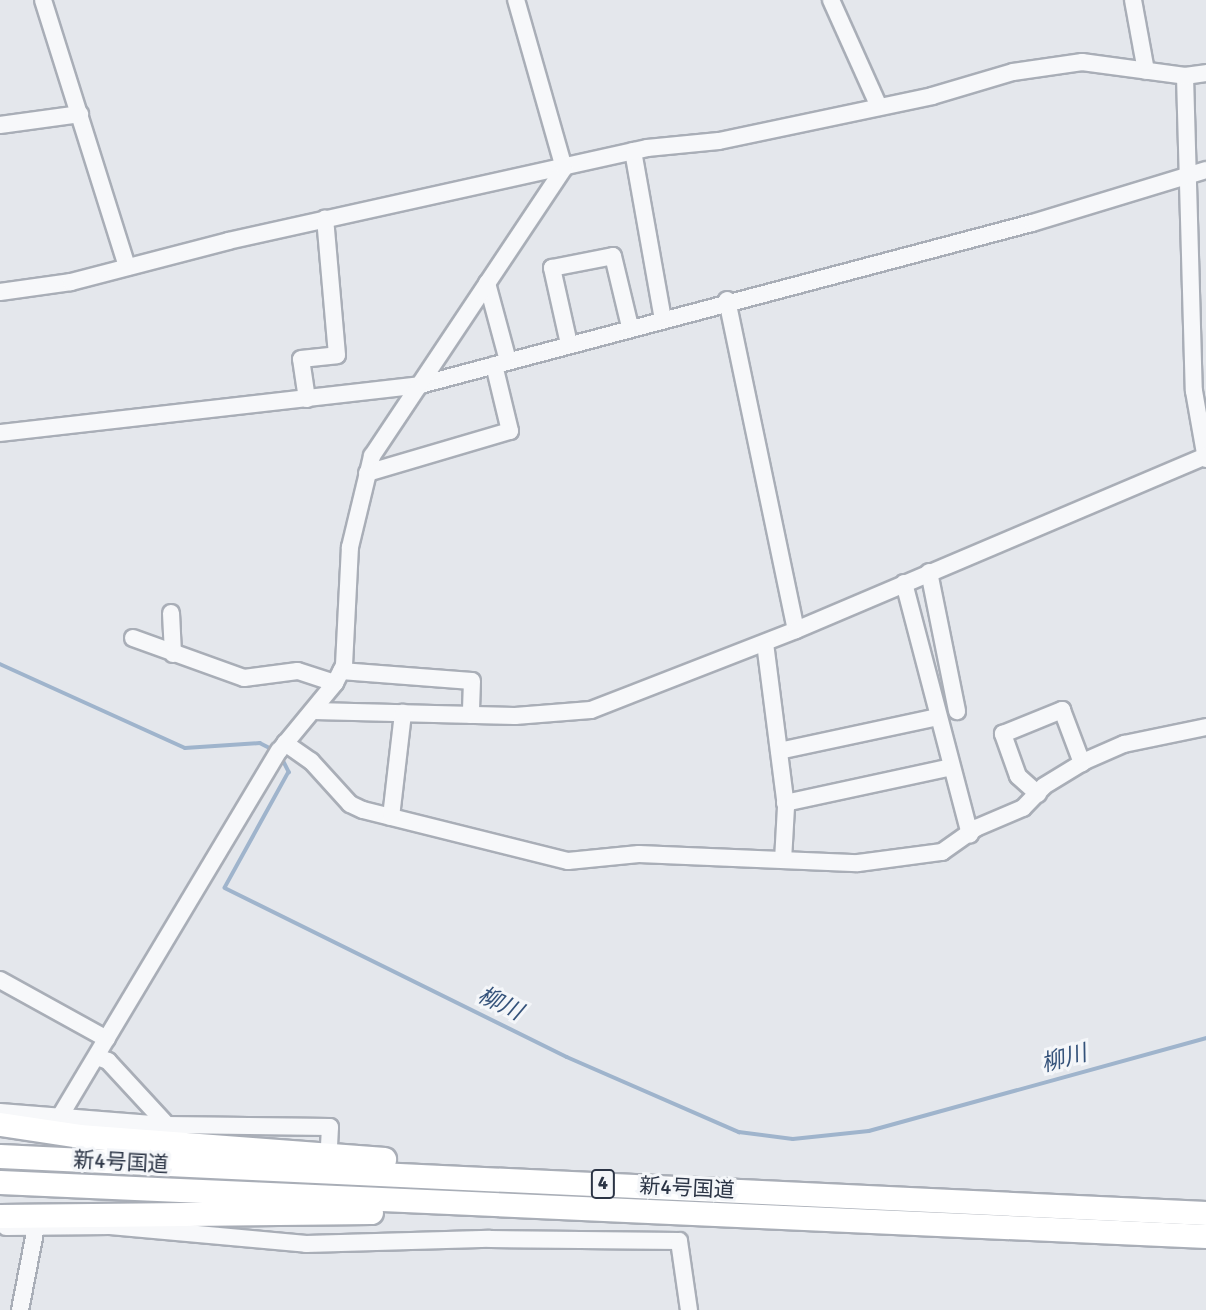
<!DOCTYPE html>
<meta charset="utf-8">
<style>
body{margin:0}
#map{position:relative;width:1206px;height:1310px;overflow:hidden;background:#e4e7ec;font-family:Signika,"Noto Sans JP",sans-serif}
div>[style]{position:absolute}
.stream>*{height:3.5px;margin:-1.75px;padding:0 1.75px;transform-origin:1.75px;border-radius:1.75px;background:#9fb4cc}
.roads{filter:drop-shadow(2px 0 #a9aeb7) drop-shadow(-2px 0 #a9aeb7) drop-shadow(0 2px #a9aeb7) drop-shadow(0 -2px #a9aeb7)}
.minor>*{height:16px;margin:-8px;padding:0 8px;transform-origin:8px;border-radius:8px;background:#f7f8fa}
.highway>*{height:23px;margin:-11.5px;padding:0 11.5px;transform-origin:11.5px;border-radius:11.5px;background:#fff}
span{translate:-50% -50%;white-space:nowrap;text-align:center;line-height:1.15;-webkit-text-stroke:6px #f4f6f9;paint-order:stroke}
.shield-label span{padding:2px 5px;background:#f4f6f9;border:2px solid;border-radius:5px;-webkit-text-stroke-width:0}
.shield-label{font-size:19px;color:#2b3445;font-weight:700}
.street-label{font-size:21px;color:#2b3445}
.water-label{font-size:23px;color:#34527a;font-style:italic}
</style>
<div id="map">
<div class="stream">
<i style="left:0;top:664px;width:203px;rotate:24.4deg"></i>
<i style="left:185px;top:748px;width:75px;rotate:-3.8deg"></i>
<i style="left:260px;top:743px;width:16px;rotate:27deg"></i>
<i style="left:282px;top:758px;width:16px;rotate:63deg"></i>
<i style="left:289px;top:772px;width:132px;rotate:118.9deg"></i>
<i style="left:225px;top:888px;width:381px;rotate:26.3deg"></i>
<i style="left:567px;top:1057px;width:188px;rotate:23.6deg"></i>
<i style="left:739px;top:1132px;width:54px;rotate:7.4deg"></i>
<i style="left:793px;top:1139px;width:76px;rotate:-6deg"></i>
<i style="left:869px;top:1131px;width:350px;rotate:-15.4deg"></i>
</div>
<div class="roads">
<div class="minor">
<i style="left:43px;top:0;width:280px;rotate:72.5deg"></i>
<i style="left:831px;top:0;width:117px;rotate:65.8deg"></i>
<i style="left:1133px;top:0;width:72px;rotate:79.6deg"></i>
<i style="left:1185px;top:76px;width:315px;rotate:88.4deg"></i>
<i style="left:1194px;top:391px;width:69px;rotate:80deg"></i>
<i style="left:0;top:125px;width:81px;rotate:-7.8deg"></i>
<i style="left:633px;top:151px;width:171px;rotate:79.9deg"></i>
<i style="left:487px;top:283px;width:81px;rotate:74.9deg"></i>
<i style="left:0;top:292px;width:72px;rotate:-8deg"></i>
<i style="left:71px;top:282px;width:162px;rotate:-14.6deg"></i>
<i style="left:228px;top:241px;width:429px;rotate:-12.5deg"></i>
<i style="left:647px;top:148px;width:72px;rotate:-5.6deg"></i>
<i style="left:719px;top:141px;width:218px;rotate:-11.9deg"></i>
<i style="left:932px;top:96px;width:84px;rotate:-16.5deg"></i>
<i style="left:1013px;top:72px;width:70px;rotate:-8.2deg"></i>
<i style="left:1082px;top:62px;width:104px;rotate:7.7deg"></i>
<i style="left:1185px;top:76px;width:21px;rotate:-8deg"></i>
<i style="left:727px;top:300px;width:337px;rotate:78.2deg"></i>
<i style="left:569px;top:344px;width:78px;rotate:-102.6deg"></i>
<i style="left:552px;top:268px;width:62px;rotate:-11.1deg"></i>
<i style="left:613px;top:256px;width:73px;rotate:76.5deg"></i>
<i style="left:307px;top:399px;width:40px;rotate:-98.5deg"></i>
<i style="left:301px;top:359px;width:36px;rotate:-6deg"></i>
<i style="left:337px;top:355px;width:137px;rotate:-95deg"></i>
<i style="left:0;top:433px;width:423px;rotate:-6.5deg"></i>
<i style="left:420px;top:385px;width:633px;rotate:-14.83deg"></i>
<i style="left:1032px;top:223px;width:182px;rotate:-16.9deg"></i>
<i style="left:367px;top:473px;width:149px;rotate:-16.4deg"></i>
<i style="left:510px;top:431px;width:68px;rotate:-103.6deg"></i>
<i style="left:929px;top:572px;width:142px;rotate:78.6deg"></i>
<i style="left:904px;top:583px;width:260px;rotate:75.3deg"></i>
<i style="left:171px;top:613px;width:41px;rotate:87.2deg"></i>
<i style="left:133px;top:638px;width:118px;rotate:19.8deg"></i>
<i style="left:244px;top:678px;width:54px;rotate:-7.4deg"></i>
<i style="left:298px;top:671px;width:39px;rotate:18deg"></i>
<i style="left:765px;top:643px;width:165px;rotate:82.7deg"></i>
<i style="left:786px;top:807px;width:53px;rotate:93.2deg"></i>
<i style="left:341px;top:671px;width:131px;rotate:4.4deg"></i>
<i style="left:472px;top:681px;width:34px;rotate:92deg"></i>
<i style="left:314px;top:711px;width:201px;rotate:1.4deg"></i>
<i style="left:515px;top:716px;width:76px;rotate:-4.5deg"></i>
<i style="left:591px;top:710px;width:220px;rotate:-21.3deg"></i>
<i style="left:796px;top:630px;width:444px;rotate:-23deg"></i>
<i style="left:285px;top:743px;width:32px;rotate:35deg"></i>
<i style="left:311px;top:761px;width:58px;rotate:47.8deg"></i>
<i style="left:350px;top:804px;width:14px;rotate:25deg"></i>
<i style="left:363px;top:810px;width:211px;rotate:14deg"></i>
<i style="left:568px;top:861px;width:71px;rotate:-5.6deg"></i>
<i style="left:639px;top:854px;width:219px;rotate:2.4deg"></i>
<i style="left:858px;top:863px;width:85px;rotate:-7.5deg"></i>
<i style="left:942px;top:852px;width:42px;rotate:-35.2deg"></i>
<i style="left:976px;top:828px;width:51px;rotate:-23.1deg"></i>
<i style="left:1023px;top:808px;width:30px;rotate:-46deg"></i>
<i style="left:1044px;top:786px;width:48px;rotate:-31.4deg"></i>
<i style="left:1085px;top:761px;width:43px;rotate:-23.6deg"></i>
<i style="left:1124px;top:744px;width:84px;rotate:-11.7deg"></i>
<i style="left:779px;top:751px;width:163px;rotate:-12.1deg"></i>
<i style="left:1038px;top:794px;width:27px;rotate:-138deg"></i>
<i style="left:1018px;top:776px;width:45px;rotate:-109.7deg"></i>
<i style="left:1003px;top:734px;width:64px;rotate:-22.1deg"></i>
<i style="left:1062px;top:710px;width:57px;rotate:69.3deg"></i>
<i style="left:785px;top:803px;width:170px;rotate:-12.2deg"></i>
<i style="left:391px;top:817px;width:105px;rotate:-83.4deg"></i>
<i style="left:0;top:980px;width:122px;rotate:28.9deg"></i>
<i style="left:97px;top:1057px;width:12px;rotate:20deg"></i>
<i style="left:108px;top:1061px;width:87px;rotate:47.3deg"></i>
<i style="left:0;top:1112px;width:168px;rotate:4.5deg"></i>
<i style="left:167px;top:1125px;width:163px;rotate:0.7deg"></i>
<i style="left:330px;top:1127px;width:21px;rotate:93deg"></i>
<i style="left:59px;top:1118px;width:428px;rotate:-59.1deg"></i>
<i style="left:279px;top:751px;width:88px;rotate:-50.5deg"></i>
<i style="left:335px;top:683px;width:20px;rotate:-63deg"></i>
<i style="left:344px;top:665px;width:118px;rotate:-87.1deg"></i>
<i style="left:350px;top:547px;width:94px;rotate:-76.4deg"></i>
<i style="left:372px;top:456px;width:346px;rotate:-56.3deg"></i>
<i style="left:564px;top:168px;width:175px;rotate:-105.9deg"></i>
<i style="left:6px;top:1227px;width:104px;rotate:-0.6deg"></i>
<i style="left:110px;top:1226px;width:197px;rotate:5.2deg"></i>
<i style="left:306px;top:1244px;width:184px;rotate:-1.6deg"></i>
<i style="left:490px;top:1239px;width:189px;rotate:0.6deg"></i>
<i style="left:679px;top:1241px;width:70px;rotate:81.8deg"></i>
<i style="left:20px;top:1310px;width:85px;rotate:-79.1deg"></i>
</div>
<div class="highway">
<i style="left:0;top:1124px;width:80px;rotate:8.6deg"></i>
<i style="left:79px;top:1136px;width:306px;rotate:4.3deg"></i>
<i style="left:0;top:1156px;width:1207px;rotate:2.71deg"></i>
<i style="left:0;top:1182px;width:1207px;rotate:2.56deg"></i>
<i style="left:0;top:1216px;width:371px;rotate:-0.6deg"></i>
</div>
</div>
<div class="shield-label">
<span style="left:603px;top:1184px">4</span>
</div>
<div class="street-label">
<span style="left:121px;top:1162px;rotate:3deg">新4号国道</span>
<span style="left:687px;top:1188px;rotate:3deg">新4号国道</span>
</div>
<div class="water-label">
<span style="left:500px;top:1004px;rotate:26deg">柳川</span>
<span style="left:1064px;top:1059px;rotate:-15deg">柳川</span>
</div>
</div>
